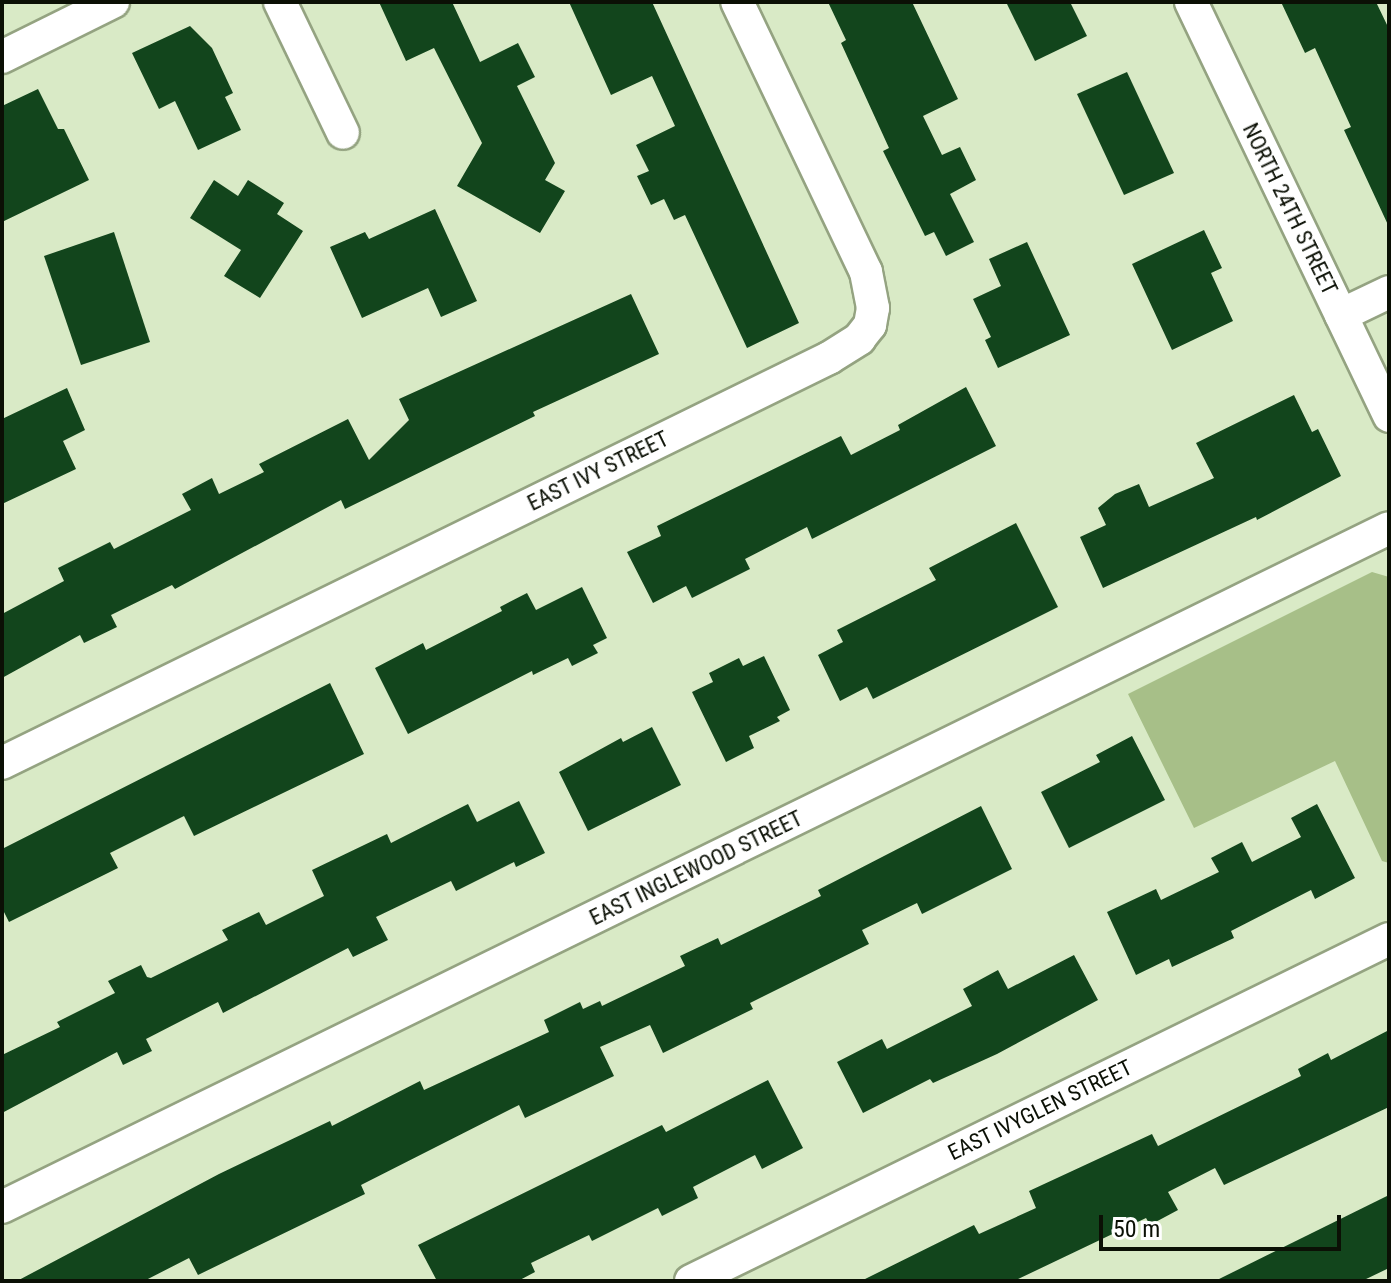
<!DOCTYPE html>
<style>
body{margin:0}
#map{position:relative;width:1391px;height:1283px;overflow:hidden;background:#d9eac6;font-family:"Roboto Condensed",sans-serif}
div>[style]{position:absolute}
.green>*{inset:0;background:#a7bf88}
.building>*{inset:0;background:#12451c}
.roads{filter:drop-shadow(2px 0 #94a381) drop-shadow(-2px 0 #94a381) drop-shadow(0 2px #94a381) drop-shadow(0 -2px #94a381)}
.minor>*{height:32px;margin:-16px;padding:0 16px;transform-origin:16px;border-radius:16px;background:#fff}
span{translate:-50% -50%;white-space:nowrap;text-align:center;line-height:1.15;-webkit-text-stroke:8px #fff;paint-order:stroke}
.street-label{font-size:22px;color:#0b1005}
.frame{position:absolute;inset:0;border:4px solid #0b1005;pointer-events:none}
.scale{position:absolute;left:1099px;top:1215px;width:242px;height:36px;box-sizing:border-box;border:4px solid #0b1005;border-top:0;padding-left:10px;font-size:24px;line-height:28px;white-space:nowrap;color:#0b1005;-webkit-text-stroke:6px #fff;paint-order:stroke}
</style>
<div id="map">
<div class="green">
<i style="clip-path:polygon(1372px 572px,1389px 577px,1389px 863px,1382px 861px,1335px 761px,1194px 828px,1128px 694px)"></i>
</div>
<div class="building">
<i style="clip-path:polygon(379px 2px,452px 2px,480px 62px,518px 43px,535px 77px,517px 86px,555px 163px,545px 180px,565px 191px,540px 233px,457px 186px,482px 143px,434px 48px,406px 61px)"></i>
<i style="clip-path:polygon(569px 2px,652px 2px,799px 323px,747px 348px,685px 215px,674px 220px,664px 199px,651px 205px,637px 176px,649px 171px,636px 145px,675px 126px,652px 76px,611px 95px)"></i>
<i style="clip-path:polygon(828px 2px,912px 2px,958px 99px,923px 116px,942px 155px,960px 147px,976px 180px,950px 194px,974px 242px,946px 256px,934px 232px,925px 236px,883px 151px,889px 148px,841px 43px,846px 40px)"></i>
<i style="clip-path:polygon(1006px 2px,1070px 2px,1087px 36px,1035px 61px)"></i>
<i style="clip-path:polygon(1281px 2px,1376px 2px,1389px 29px,1389px 227px,1344px 130px,1351px 127px,1315px 48px,1305px 53px)"></i>
<i style="clip-path:polygon(190px 26px,212px 48px,233px 93px,225px 97px,241px 130px,198px 150px,175px 101px,159px 109px,132px 53px)"></i>
<i style="clip-path:polygon(1127px 72px,1174px 173px,1124px 195px,1077px 94px)"></i>
<i style="clip-path:polygon(38px 89px,58px 129px,64px 129px,89px 180px,2px 222px,2px 106px)"></i>
<i style="clip-path:polygon(214px 180px,238px 196px,248px 180px,284px 203px,277px 214px,303px 231px,260px 298px,224px 276px,241px 250px,190px 218px)"></i>
<i style="clip-path:polygon(435px 209px,477px 301px,441px 317px,428px 288px,362px 318px,330px 247px,365px 232px,369px 239px)"></i>
<i style="clip-path:polygon(1204px 230px,1222px 268px,1211px 273px,1233px 321px,1172px 350px,1132px 264px)"></i>
<i style="clip-path:polygon(114px 232px,150px 342px,81px 365px,44px 256px)"></i>
<i style="clip-path:polygon(1027px 242px,1070px 335px,998px 368px,985px 340px,991px 337px,973px 299px,1001px 286px,989px 259px)"></i>
<i style="clip-path:polygon(631px 294px,659px 354px,533px 412px,535px 416px,345px 509px,341px 500px,175px 589px,172px 585px,111px 615px,117px 627px,84px 643px,80px 635px,2px 678px,2px 614px,64px 581px,58px 568px,110px 542px,114px 549px,191px 510px,182px 494px,212px 478px,219px 494px,264px 472px,259px 464px,348px 419px,369px 460px,409px 420px,399px 399px)"></i>
<i style="clip-path:polygon(966px 387px,996px 446px,812px 539px,807px 527px,745px 559px,750px 569px,692px 598px,686px 586px,653px 603px,627px 552px,661px 536px,657px 526px,841px 436px,851px 455px,900px 430px,898px 425px)"></i>
<i style="clip-path:polygon(67px 388px,85px 430px,63px 441px,76px 469px,2px 504px,2px 419px)"></i>
<i style="clip-path:polygon(1294px 395px,1312px 432px,1318px 429px,1341px 476px,1257px 520px,1256px 517px,1103px 588px,1080px 537px,1106px 525px,1098px 508px,1115px 494px,1139px 484px,1149px 507px,1214px 478px,1196px 443px)"></i>
<i style="clip-path:polygon(1016px 523px,1058px 607px,873px 699px,867px 687px,840px 701px,818px 655px,843px 642px,837px 630px,936px 580px,929px 568px)"></i>
<i style="clip-path:polygon(582px 587px,607px 638px,593px 645px,598px 653px,572px 666px,568px 658px,533px 675px,532px 671px,408px 734px,375px 668px,423px 643px,426px 650px,502px 611px,500px 607px,527px 593px,536px 610px)"></i>
<i style="clip-path:polygon(764px 656px,790px 710px,777px 717px,780px 721px,749px 736px,754px 748px,726px 762px,692px 692px,713px 682px,709px 673px,739px 658px,743px 666px)"></i>
<i style="clip-path:polygon(330px 683px,364px 754px,194px 836px,184px 816px,110px 853px,118px 868px,9px 922px,2px 908px,2px 849px)"></i>
<i style="clip-path:polygon(652px 727px,681px 785px,588px 831px,559px 772px,621px 738px,623px 742px)"></i>
<i style="clip-path:polygon(1132px 736px,1165px 800px,1069px 848px,1041px 792px,1100px 762px,1096px 755px)"></i>
<i style="clip-path:polygon(519px 801px,545px 853px,516px 867px,514px 862px,456px 891px,451px 881px,376px 917px,388px 940px,353px 957px,348px 948px,223px 1013px,218px 1002px,146px 1039px,152px 1051px,123px 1065px,117px 1052px,2px 1113px,2px 1055px,60px 1027px,57px 1022px,115px 993px,108px 981px,141px 965px,147px 977px,151px 978px,228px 940px,222px 930px,259px 912px,266px 925px,324px 896px,312px 870px,387px 834px,391px 843px,468px 804px,477px 822px)"></i>
<i style="clip-path:polygon(1317px 804px,1355px 878px,1315px 899px,1311px 890px,1231px 931px,1234px 938px,1172px 967px,1169px 959px,1136px 975px,1107px 912px,1156px 889px,1161px 900px,1219px 872px,1211px 858px,1242px 842px,1252px 862px,1301px 837px,1291px 818px)"></i>
<i style="clip-path:polygon(981px 806px,1012px 869px,922px 914px,917px 903px,862px 930px,869px 944px,750px 1003px,753px 1009px,663px 1053px,650px 1025px,600px 1047px,614px 1076px,525px 1118px,519px 1105px,361px 1185px,365px 1194px,198px 1275px,189px 1258px,144px 1281px,17px 1281px,219px 1174px,330px 1121px,332px 1126px,420px 1081px,424px 1090px,549px 1032px,544px 1020px,580px 1002px,583px 1009px,600px 1001px,602px 1006px,685px 966px,680px 956px,718px 938px,721px 945px,821px 896px,818px 890px)"></i>
<i style="clip-path:polygon(1074px 955px,1098px 1000px,997px 1054px,933px 1083px,930px 1079px,863px 1113px,837px 1062px,882px 1039px,887px 1049px,972px 1006px,963px 989px,998px 970px,1008px 989px)"></i>
<i style="clip-path:polygon(1389px 1030px,1389px 1107px,1224px 1185px,1215px 1168px,1168px 1192px,1178px 1210px,1150px 1225px,1146px 1218px,1014px 1281px,861px 1281px,974px 1225px,979px 1234px,1036px 1208px,1029px 1191px,1152px 1134px,1158px 1146px,1301px 1076px,1298px 1069px,1328px 1053px,1331px 1060px)"></i>
<i style="clip-path:polygon(768px 1080px,803px 1148px,762px 1169px,755px 1155px,693px 1187px,698px 1198px,662px 1216px,658px 1208px,592px 1241px,589px 1235px,531px 1263px,535px 1272px,518px 1281px,437px 1281px,418px 1245px,662px 1125px,666px 1132px)"></i>
<i style="clip-path:polygon(1389px 1195px,1389px 1268px,1362px 1281px,1215px 1281px)"></i>
</div>
<div class="roads">
<div class="minor">
<i style="left:280px;top:2px;width:145px;rotate:64.3deg"></i>
<i style="left:1191px;top:2px;width:459px;rotate:64.4deg"></i>
<i style="left:2px;top:57px;width:124px;rotate:-26.4deg"></i>
<i style="left:1341px;top:315px;width:53px;rotate:-25.6deg"></i>
<i style="left:2px;top:763px;width:921px;rotate:-26.09deg"></i>
<i style="left:829px;top:358px;width:36px;rotate:-32deg"></i>
<i style="left:859px;top:339px;width:18px;rotate:-52deg"></i>
<i style="left:870px;top:325px;width:17px;rotate:-80deg"></i>
<i style="left:873px;top:308px;width:37px;rotate:-101deg"></i>
<i style="left:866px;top:272px;width:299px;rotate:-115.5deg"></i>
<i style="left:2px;top:1207px;width:1544px;rotate:-26.08deg"></i>
<i style="left:691px;top:1281px;width:777px;rotate:-26.1deg"></i>
</div>
</div>
<div class="street-label">
<span style="left:1290px;top:209px;rotate:64deg">NORTH 24TH STREET</span>
<span style="left:598px;top:471px;rotate:-26deg">EAST IVY STREET</span>
<span style="left:696px;top:868px;rotate:-26deg">EAST INGLEWOOD STREET</span>
<span style="left:1040px;top:1110px;rotate:-26deg">EAST IVYGLEN STREET</span>
</div>
<div class="frame"></div>
<div class="scale">50 m</div>
</div>
